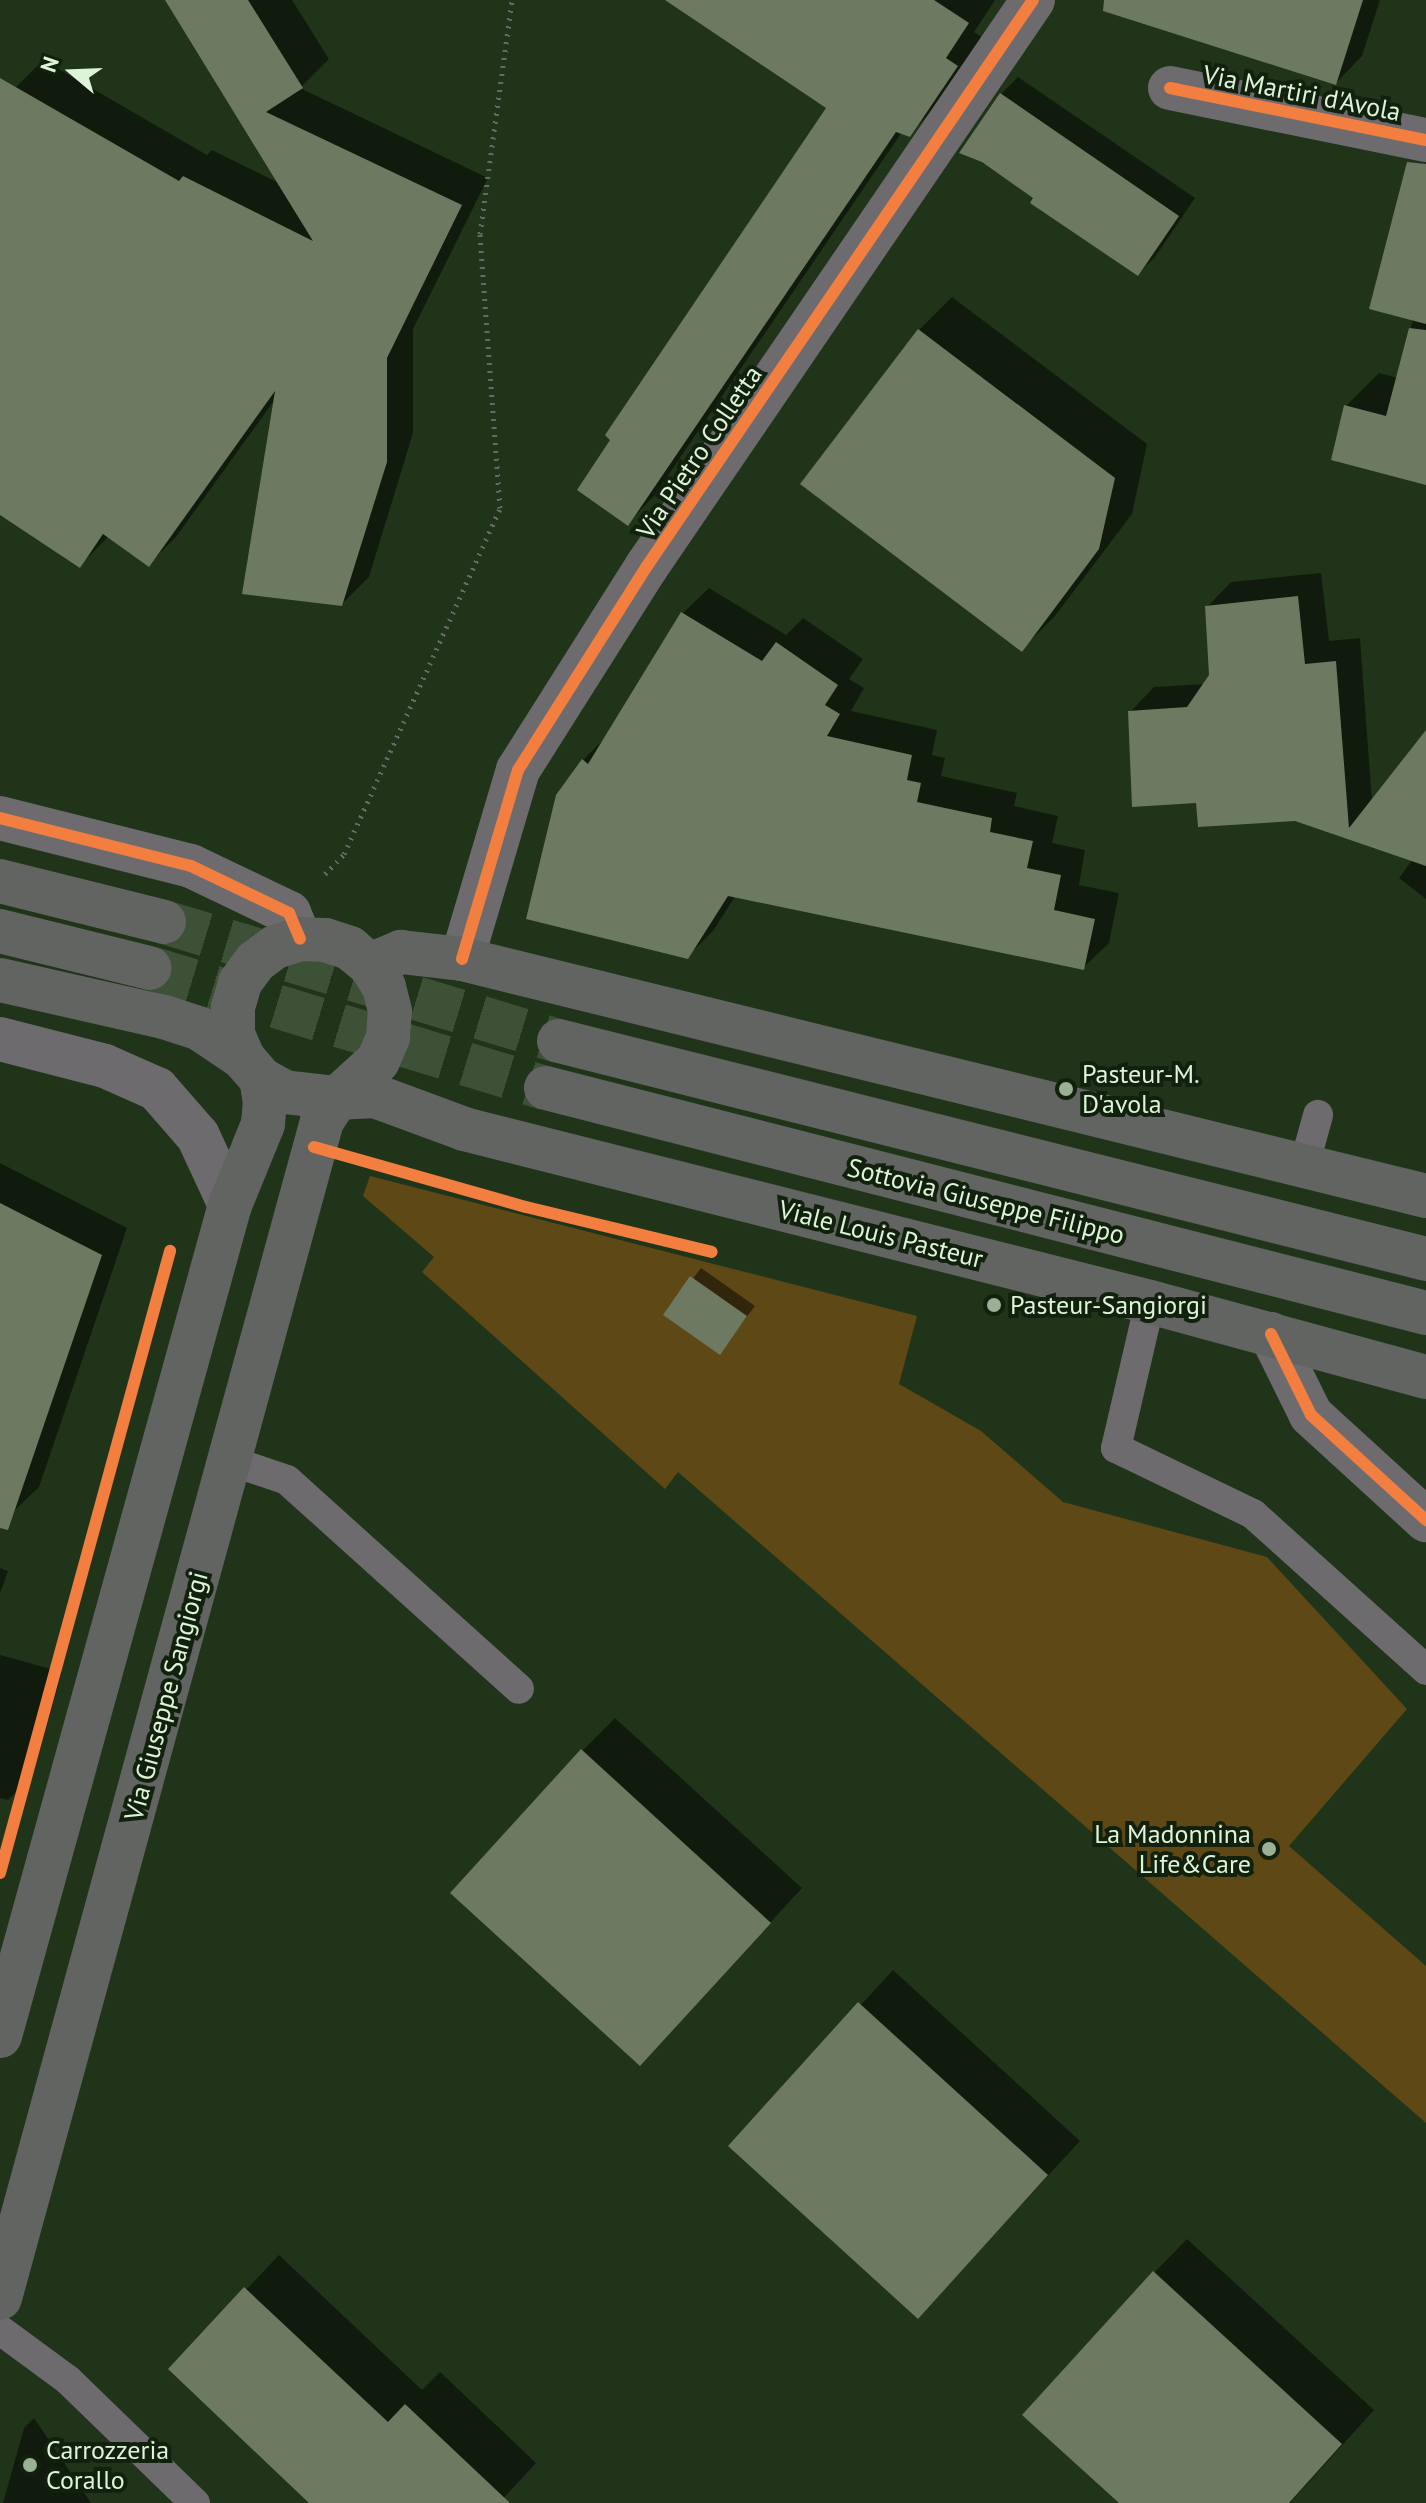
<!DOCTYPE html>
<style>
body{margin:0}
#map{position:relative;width:1426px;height:2503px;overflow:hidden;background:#1f3419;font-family:"PT Sans",sans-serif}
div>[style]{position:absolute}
.green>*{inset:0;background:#5d4816}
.shadow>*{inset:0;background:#0007}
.building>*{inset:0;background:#6d7960}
.secondary-tunnel>*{height:44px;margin-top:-22px;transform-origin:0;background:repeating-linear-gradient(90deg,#3c5136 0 44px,transparent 0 66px)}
.path>*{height:5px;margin-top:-2.5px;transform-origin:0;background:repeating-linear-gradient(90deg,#666a66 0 2px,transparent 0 8px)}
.lane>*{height:30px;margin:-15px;padding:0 15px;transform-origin:15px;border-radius:15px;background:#6e6b6f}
.street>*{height:44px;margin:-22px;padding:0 22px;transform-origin:22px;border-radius:22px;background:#6e6b6f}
.secondary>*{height:44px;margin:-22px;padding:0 22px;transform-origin:22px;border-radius:22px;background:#626461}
.cycleway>*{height:12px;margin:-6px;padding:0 6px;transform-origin:6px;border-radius:6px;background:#f27e40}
.dots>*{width:22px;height:22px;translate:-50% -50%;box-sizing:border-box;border:4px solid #11210d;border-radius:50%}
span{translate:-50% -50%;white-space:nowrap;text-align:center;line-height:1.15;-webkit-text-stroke:8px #11210d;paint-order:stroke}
.street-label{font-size:26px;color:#def4d8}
.poi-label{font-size:26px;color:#def4d8}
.left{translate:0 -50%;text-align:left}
.right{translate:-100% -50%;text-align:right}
.north{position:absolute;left:32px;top:32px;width:80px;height:80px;-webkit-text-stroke:6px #11210d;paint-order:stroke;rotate:289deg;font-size:22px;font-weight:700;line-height:32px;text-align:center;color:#def4d8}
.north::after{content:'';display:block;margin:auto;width:28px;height:36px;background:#def4d8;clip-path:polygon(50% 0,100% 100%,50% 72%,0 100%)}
</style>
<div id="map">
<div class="green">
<i style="clip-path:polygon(370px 1176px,917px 1316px,899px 1384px,981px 1431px,1063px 1502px,1267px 1557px,1407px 1709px,1289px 1846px,1426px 1966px,1426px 2123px,678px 1472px,665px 1489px,422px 1272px,434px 1257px,363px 1196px)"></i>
</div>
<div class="shadow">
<i style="clip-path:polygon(168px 0,292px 0,329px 59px,300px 88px,488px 178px,413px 329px,413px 433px,369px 577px,342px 604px,276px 398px,176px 537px,149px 564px,109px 536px,80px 565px,0 513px,0 111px,16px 87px,43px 60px,207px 155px,212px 150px,281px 184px)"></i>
<i style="clip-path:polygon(668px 0,995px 0,974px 32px,983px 38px,936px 107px,909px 134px,902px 132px,654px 496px,628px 523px,829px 107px)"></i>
<i style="clip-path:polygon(1164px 0,1380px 0,1362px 56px,1336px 83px)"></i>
<i style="clip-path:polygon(1018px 77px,1195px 198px,1155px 257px,1138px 274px,1035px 198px,1001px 94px)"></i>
<i style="clip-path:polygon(1426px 183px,1426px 482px,1346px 406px,1379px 373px,1398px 378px,1413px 319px)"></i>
<i style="clip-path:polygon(952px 297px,1147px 444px,1132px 514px,1055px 616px,1022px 649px,919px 330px)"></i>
<i style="clip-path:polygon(1321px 573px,1329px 641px,1360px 638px,1372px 802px,1426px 734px,1426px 899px,1399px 878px,1413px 859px,1295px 819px,1197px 800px,1130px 712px,1154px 687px,1205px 684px,1211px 675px,1207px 607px,1231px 582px)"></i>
<i style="clip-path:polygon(709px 588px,786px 635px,803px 618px,863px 659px,849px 679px,864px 688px,851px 711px,937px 730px,932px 755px,945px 758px,941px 776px,1017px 793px,1014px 806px,1058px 816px,1052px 843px,1085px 850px,1079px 885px,1119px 893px,1109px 943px,1083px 968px,736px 895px,713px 931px,688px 956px,583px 760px,607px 736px,683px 613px)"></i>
<i style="clip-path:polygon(0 1163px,127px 1228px,39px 1487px,12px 1513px,0 1508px)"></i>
<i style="clip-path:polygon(701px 1268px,755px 1306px,719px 1353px,666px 1314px)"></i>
<i style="clip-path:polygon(0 1568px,8px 1571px,0 1593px)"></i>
<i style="clip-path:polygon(0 1655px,62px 1672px,33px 1775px,8px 1800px,0 1798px)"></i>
<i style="clip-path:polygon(615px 1718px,802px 1888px,640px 2064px,582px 1751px)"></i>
<i style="clip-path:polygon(893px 1970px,1080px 2141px,918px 2316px,731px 2146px)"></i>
<i style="clip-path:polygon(1187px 2239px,1374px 2410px,1290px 2503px,1122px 2503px,1154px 2273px)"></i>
<i style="clip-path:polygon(279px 2255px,422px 2390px,440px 2372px,536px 2463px,499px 2503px,312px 2503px,171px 2369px)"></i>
<i style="clip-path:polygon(34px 2418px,91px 2503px,3px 2503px,24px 2428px)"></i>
</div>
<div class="building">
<i style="clip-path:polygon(165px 0,248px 0,303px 88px,266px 112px,462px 205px,387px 358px,387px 462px,342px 606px,242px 594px,275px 391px,149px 567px,103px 534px,80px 568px,0 515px,0 78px,179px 181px,183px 176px,313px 241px)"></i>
<i style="clip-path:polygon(665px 0,934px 0,969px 23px,946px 58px,958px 66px,910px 137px,896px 132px,628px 526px,577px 490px,610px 440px,605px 435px,826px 108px)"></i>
<i style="clip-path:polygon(1104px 0,1363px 0,1336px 85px,1103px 11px)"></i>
<i style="clip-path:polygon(1000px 93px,1179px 216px,1138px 276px,1030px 203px,1033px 198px,982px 162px,959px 153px)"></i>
<i style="clip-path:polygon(1407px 162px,1426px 164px,1426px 324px,1369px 309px)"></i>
<i style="clip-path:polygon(1409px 328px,1426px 330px,1426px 485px,1331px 460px,1344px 405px,1386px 416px)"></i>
<i style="clip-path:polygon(918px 329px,1115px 478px,1099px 549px,1022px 652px,800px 484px)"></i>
<i style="clip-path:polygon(1298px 596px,1305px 664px,1336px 661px,1349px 828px,1426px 730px,1426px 866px,1295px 821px,1198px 827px,1196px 803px,1132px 807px,1128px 711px,1187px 707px,1209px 675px,1205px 606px)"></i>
<i style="clip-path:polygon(681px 612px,762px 661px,776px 642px,838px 685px,825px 705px,840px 714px,827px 736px,912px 755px,907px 780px,921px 783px,917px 802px,992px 818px,990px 832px,1033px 841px,1027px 868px,1061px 875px,1054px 910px,1095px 919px,1084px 970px,728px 896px,688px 959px,526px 919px,556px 795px,582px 759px,588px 764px)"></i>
<i style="clip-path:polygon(0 1203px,102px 1255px,8px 1530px,0 1528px)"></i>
<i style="clip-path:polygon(690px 1276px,747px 1316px,720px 1355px,663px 1315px)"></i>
<i style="clip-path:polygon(581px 1749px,771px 1923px,640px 2066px,450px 1893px)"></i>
<i style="clip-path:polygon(858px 2002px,1048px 2175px,918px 2319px,728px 2146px)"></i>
<i style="clip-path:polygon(1153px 2271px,1342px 2444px,1289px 2503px,1119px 2503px,1022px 2415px)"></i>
<i style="clip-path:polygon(244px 2287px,388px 2422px,405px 2404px,510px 2503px,309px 2503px,168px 2369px)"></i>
</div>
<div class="secondary-tunnel">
<i style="left:164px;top:922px;width:413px;rotate:16.8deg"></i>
<i style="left:150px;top:968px;width:414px;rotate:16.9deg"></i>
</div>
<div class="path">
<i style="left:325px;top:874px;width:28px;rotate:-46deg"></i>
<i style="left:344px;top:854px;width:380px;rotate:-65.7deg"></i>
<i style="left:500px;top:508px;width:275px;rotate:-94.2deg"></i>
<i style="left:480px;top:234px;width:236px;rotate:-82.2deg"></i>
</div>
<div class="lane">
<i style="left:1304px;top:1166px;width:53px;rotate:-74.6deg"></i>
<i style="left:1150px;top:1302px;width:150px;rotate:103.1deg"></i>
<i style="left:1116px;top:1448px;width:152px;rotate:25.7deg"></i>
<i style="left:1253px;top:1514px;width:233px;rotate:42deg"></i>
<i style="left:231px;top:1461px;width:59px;rotate:18.7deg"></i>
<i style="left:287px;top:1480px;width:312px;rotate:42deg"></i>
<i style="left:0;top:2330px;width:84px;rotate:36.3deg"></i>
<i style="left:68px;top:2380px;width:177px;rotate:44.1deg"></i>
</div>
<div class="street">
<i style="left:1170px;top:88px;width:261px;rotate:11.5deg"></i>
<i style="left:0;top:818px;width:197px;rotate:14.1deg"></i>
<i style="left:191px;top:866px;width:109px;rotate:25.6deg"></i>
<i style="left:289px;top:913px;width:28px;rotate:67deg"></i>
<i style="left:462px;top:959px;width:197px;rotate:-73.5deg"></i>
<i style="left:518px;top:770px;width:241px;rotate:-57.7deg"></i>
<i style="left:647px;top:566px;width:685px;rotate:-55.71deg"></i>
<i style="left:0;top:1039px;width:108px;rotate:14.4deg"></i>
<i style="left:105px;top:1066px;width:57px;rotate:23.9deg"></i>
<i style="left:157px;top:1089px;width:62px;rotate:48.9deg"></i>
<i style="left:198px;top:1136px;width:76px;rotate:65.1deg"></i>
<i style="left:1271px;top:1334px;width:90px;rotate:63.7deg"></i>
<i style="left:1311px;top:1415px;width:156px;rotate:42.4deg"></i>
</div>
<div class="secondary">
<i style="left:0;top:881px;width:169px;rotate:14deg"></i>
<i style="left:0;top:931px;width:154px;rotate:13.9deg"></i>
<i style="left:370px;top:965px;width:34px;rotate:-23deg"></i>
<i style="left:401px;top:952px;width:61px;rotate:6.5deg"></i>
<i style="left:462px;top:959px;width:993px;rotate:13.81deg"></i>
<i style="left:0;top:980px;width:168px;rotate:12.7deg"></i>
<i style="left:164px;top:1017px;width:38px;rotate:18deg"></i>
<i style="left:200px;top:1029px;width:52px;rotate:34deg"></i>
<i style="left:559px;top:1041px;width:894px;rotate:14.11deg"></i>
<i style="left:546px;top:1088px;width:908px;rotate:14.34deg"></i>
<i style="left:0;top:2036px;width:862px;rotate:-74.53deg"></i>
<i style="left:230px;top:1205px;width:87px;rotate:-67.8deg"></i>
<i style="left:263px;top:1124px;width:21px;rotate:-85deg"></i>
<i style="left:265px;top:1103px;width:24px;rotate:-99deg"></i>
<i style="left:0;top:2298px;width:1220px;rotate:-74.7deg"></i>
<i style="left:322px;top:1121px;width:27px;rotate:-57deg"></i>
<i style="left:337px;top:1098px;width:55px;rotate:-42.1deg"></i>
<i style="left:378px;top:1061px;width:26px;rotate:-67deg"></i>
<i style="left:388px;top:1037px;width:26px;rotate:-86deg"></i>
<i style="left:390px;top:1011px;width:25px;rotate:-104deg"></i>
<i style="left:384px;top:987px;width:26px;rotate:-122deg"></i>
<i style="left:370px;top:965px;width:26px;rotate:-140deg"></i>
<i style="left:350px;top:948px;width:26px;rotate:-162deg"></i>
<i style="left:325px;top:940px;width:25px;rotate:-178deg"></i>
<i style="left:300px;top:939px;width:26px;rotate:162deg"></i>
<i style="left:275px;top:947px;width:25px;rotate:143deg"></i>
<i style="left:255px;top:962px;width:26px;rotate:126deg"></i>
<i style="left:240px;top:983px;width:26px;rotate:106deg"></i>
<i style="left:233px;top:1008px;width:26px;rotate:90deg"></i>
<i style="left:233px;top:1034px;width:26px;rotate:67deg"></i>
<i style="left:243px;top:1058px;width:28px;rotate:49deg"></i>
<i style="left:261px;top:1079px;width:26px;rotate:29deg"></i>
<i style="left:284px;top:1092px;width:53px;rotate:6.5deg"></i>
<i style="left:337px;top:1098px;width:38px;rotate:-3deg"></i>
<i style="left:375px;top:1096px;width:95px;rotate:20.3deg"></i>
<i style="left:464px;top:1129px;width:707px;rotate:14.15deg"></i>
<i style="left:1150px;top:1302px;width:286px;rotate:15.2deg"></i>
</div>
<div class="cycleway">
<i style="left:1170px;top:88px;width:261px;rotate:11.5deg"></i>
<i style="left:0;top:818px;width:197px;rotate:14.1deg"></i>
<i style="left:191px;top:866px;width:109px;rotate:25.6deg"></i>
<i style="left:289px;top:913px;width:28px;rotate:67deg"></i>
<i style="left:462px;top:959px;width:197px;rotate:-73.5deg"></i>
<i style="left:518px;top:770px;width:241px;rotate:-57.7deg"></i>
<i style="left:647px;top:566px;width:685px;rotate:-55.71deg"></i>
<i style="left:314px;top:1147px;width:220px;rotate:15.8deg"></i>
<i style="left:526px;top:1207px;width:191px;rotate:13.6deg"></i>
<i style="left:1271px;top:1334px;width:90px;rotate:63.7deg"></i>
<i style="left:1311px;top:1415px;width:156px;rotate:42.4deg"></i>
<i style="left:0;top:1873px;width:645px;rotate:-74.71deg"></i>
</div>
<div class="dots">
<i style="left:1066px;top:1089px;background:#9bb195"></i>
<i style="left:994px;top:1305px;background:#9bb195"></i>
<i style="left:1269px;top:1849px;background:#9bb195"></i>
<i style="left:30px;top:2465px;background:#9bb195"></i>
</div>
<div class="street-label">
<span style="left:1302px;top:93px;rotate:11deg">Via Martiri d'Avola</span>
<span style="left:699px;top:452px;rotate:-56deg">Via Pietro Colletta</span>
<span style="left:986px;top:1201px;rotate:14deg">Sottovia Giuseppe Filippo</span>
<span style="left:881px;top:1234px;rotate:14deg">Viale Louis Pasteur</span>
<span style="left:166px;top:1696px;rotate:-75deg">Via Giuseppe Sangiorgi</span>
</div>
<div class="poi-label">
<span class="left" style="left:1082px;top:1089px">Pasteur-M.<br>D'avola</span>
<span class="left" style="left:1010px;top:1305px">Pasteur-Sangiorgi</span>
<span class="right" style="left:1251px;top:1849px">La Madonnina<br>Life&amp;Care</span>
<span class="left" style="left:46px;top:2465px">Carrozzeria<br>Corallo</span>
</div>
<div class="north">N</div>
</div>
